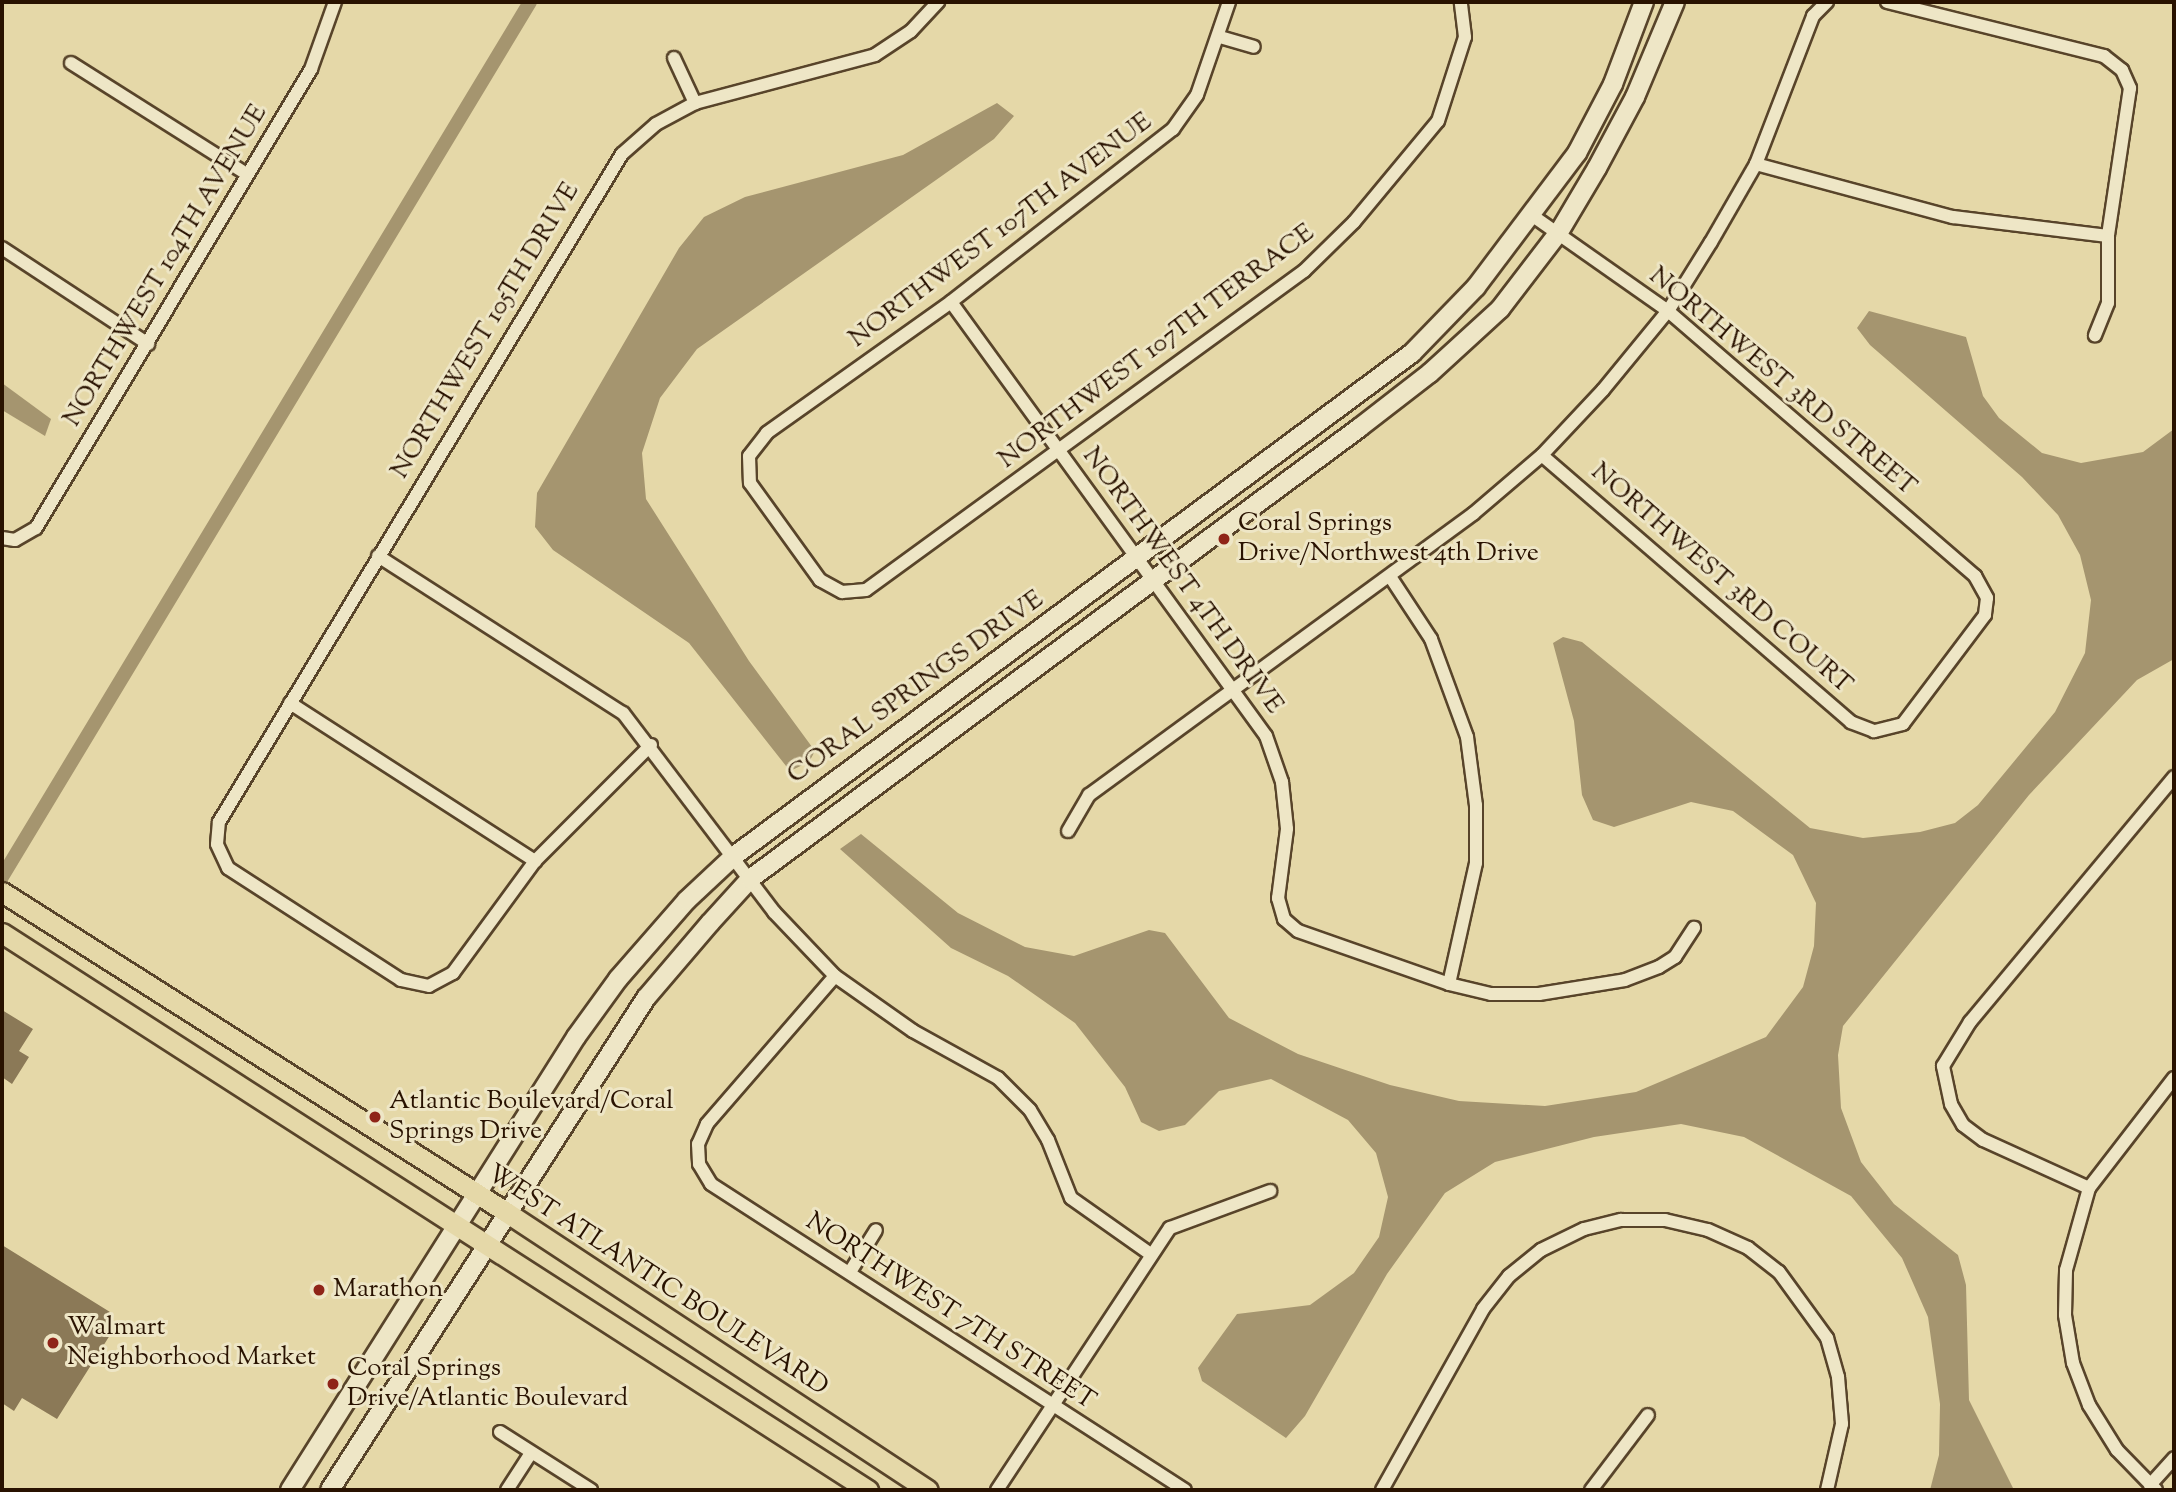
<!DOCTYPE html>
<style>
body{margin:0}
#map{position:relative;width:2176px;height:1492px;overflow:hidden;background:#e5d8a8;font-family:"Sorts Mill Goudy",serif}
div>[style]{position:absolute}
.water>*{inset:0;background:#a5956f}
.canal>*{height:14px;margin:-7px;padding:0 7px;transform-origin:7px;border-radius:7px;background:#a5956f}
.building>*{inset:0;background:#8b7957}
.roads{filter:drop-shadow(2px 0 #58442a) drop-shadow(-2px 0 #58442a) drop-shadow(0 2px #58442a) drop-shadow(0 -2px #58442a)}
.street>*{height:12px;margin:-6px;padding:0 6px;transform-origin:6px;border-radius:6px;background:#eee6c6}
.secondary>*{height:18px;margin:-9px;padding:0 9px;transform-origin:9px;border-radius:9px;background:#eee6c6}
.primary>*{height:19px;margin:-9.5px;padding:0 9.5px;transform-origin:9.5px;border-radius:9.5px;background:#e5d8a8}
.dots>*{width:19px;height:19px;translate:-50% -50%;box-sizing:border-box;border:4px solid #eee6c6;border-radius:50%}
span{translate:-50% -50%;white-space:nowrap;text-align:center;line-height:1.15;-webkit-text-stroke:6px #eee6c6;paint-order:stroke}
.street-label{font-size:26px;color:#291200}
.poi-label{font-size:26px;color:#291200}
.left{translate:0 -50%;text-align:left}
.frame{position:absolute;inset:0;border:4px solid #291200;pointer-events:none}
</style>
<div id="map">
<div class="water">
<i style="clip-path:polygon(997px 103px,1014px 116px,994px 139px,697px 349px,660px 398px,642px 453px,646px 499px,749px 661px,815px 751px,809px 762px,790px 771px,689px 643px,553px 550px,535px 527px,537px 493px,679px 248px,704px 217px,745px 197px,903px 155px)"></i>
<i style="clip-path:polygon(1869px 311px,1966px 337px,1983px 396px,1999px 418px,2042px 453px,2081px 463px,2143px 452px,2174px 429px,2174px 659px,2137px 680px,2029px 795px,1843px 1026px,1838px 1055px,1841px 1108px,1861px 1162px,1894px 1204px,1958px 1255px,1966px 1285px,1969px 1400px,2014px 1490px,1930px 1490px,1939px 1455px,1940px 1404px,1928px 1317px,1902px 1258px,1851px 1196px,1744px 1137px,1681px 1124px,1594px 1137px,1495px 1162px,1445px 1193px,1387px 1274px,1305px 1416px,1286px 1438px,1202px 1381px,1198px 1368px,1237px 1314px,1310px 1305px,1354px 1273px,1379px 1237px,1388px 1197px,1376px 1153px,1348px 1120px,1271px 1079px,1219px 1091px,1185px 1125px,1159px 1131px,1141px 1122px,1125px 1087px,1075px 1023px,1008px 976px,951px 948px,840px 849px,861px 834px,958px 913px,1025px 947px,1074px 956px,1149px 930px,1165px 933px,1229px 1018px,1298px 1054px,1390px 1085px,1459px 1101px,1545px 1106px,1636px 1092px,1766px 1037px,1803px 987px,1814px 946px,1816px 903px,1793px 855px,1733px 811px,1691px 802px,1614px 827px,1593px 820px,1582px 795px,1574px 721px,1553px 643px,1563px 637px,1582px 642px,1810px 828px,1863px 838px,1920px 832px,1955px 823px,1978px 805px,2055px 712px,2085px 653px,2091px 600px,2080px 555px,2058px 515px,2022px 477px,1870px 345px,1857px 328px)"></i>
<i style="clip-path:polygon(2px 383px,51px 419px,45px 436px,2px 410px)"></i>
</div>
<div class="canal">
<i style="left:2px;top:877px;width:1022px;rotate:-58.89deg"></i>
</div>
<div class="building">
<i style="clip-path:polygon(2px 1010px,33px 1029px,19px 1051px,29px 1057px,12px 1084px,2px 1077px)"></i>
<i style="clip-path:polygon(2px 1245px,110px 1312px,107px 1318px,117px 1324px,57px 1419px,22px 1398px,14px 1411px,2px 1403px)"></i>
</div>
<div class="roads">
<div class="street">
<i style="left:1229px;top:2px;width:98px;rotate:109deg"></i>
<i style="left:1197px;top:95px;width:42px;rotate:125.2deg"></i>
<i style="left:1173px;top:129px;width:281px;rotate:142.1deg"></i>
<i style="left:951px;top:302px;width:226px;rotate:144.6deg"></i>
<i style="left:767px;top:433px;width:29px;rotate:128deg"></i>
<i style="left:749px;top:456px;width:27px;rotate:88deg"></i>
<i style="left:750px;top:483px;width:120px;rotate:54.2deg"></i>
<i style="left:820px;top:580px;width:25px;rotate:29deg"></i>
<i style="left:842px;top:592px;width:24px;rotate:-5deg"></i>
<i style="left:866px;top:590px;width:542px;rotate:-36.07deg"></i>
<i style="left:1304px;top:271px;width:70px;rotate:-44.4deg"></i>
<i style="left:1354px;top:222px;width:131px;rotate:-50.3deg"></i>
<i style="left:1438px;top:121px;width:88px;rotate:-72.2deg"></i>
<i style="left:1465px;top:37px;width:35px;rotate:-97deg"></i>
<i style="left:1887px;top:2px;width:224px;rotate:14deg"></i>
<i style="left:2104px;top:56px;width:23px;rotate:38deg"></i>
<i style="left:2122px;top:70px;width:20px;rotate:66deg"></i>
<i style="left:2130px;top:88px;width:150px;rotate:98.5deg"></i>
<i style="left:2108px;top:236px;width:67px;rotate:90deg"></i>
<i style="left:2108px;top:303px;width:35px;rotate:112deg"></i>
<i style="left:1220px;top:37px;width:35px;rotate:16deg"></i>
<i style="left:674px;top:58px;width:50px;rotate:65deg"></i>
<i style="left:71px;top:63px;width:206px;rotate:32.3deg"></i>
<i style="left:1756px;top:164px;width:204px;rotate:15.1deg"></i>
<i style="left:1953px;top:217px;width:156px;rotate:7deg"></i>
<i style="left:1533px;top:216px;width:165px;rotate:35.1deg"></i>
<i style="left:1668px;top:311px;width:406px;rotate:40.8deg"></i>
<i style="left:1975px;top:576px;width:25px;rotate:61deg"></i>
<i style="left:1987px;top:598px;width:17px;rotate:97deg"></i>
<i style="left:1985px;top:615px;width:136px;rotate:127deg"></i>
<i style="left:1903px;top:724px;width:30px;rotate:166deg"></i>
<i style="left:1874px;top:731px;width:25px;rotate:-159deg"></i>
<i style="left:1851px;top:722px;width:408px;rotate:-139.2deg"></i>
<i style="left:2px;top:248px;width:175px;rotate:33.3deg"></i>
<i style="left:951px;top:302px;width:536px;rotate:54.03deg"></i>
<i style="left:1266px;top:736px;width:49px;rotate:70.8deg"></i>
<i style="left:1282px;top:782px;width:47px;rotate:83.9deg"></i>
<i style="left:1287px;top:829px;width:70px;rotate:97.4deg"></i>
<i style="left:1278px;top:898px;width:22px;rotate:74deg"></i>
<i style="left:1284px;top:919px;width:18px;rotate:41deg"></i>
<i style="left:1298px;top:931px;width:160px;rotate:19.3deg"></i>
<i style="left:1449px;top:984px;width:43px;rotate:13.4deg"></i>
<i style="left:1491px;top:994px;width:48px"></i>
<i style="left:1539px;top:994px;width:87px;rotate:-9.2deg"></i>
<i style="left:1625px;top:980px;width:36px;rotate:-21deg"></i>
<i style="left:1659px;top:967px;width:19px;rotate:-32deg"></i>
<i style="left:1675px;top:957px;width:35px;rotate:-57deg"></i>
<i style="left:2px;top:538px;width:13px;rotate:9deg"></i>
<i style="left:15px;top:540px;width:24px;rotate:-30deg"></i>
<i style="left:36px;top:528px;width:535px;rotate:-59.07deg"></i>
<i style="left:311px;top:69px;width:71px;rotate:-70.3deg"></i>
<i style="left:378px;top:556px;width:291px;rotate:32.7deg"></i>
<i style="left:623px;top:713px;width:250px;rotate:52.8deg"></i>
<i style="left:774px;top:912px;width:88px;rotate:46.4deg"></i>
<i style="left:835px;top:976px;width:95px;rotate:35.2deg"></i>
<i style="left:913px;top:1031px;width:97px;rotate:28.9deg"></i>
<i style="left:998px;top:1078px;width:45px;rotate:45deg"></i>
<i style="left:1030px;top:1110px;width:35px;rotate:59deg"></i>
<i style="left:1048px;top:1140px;width:62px;rotate:68.4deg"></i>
<i style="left:1071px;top:1198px;width:95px;rotate:35.2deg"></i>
<i style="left:1391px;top:578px;width:73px;rotate:56.7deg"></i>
<i style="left:1431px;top:639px;width:104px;rotate:69.8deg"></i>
<i style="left:1467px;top:737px;width:69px;rotate:82.5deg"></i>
<i style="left:1476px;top:805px;width:58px;rotate:90deg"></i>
<i style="left:1476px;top:863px;width:124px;rotate:102.6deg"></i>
<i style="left:290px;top:703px;width:292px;rotate:32.8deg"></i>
<i style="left:651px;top:745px;width:164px;rotate:135deg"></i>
<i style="left:535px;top:861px;width:139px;rotate:126.2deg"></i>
<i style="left:453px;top:973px;width:27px;rotate:152deg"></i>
<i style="left:429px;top:986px;width:29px;rotate:-168deg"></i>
<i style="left:401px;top:980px;width:206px;rotate:-147.1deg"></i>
<i style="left:228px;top:868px;width:26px;rotate:-115deg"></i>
<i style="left:217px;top:844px;width:22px;rotate:-85deg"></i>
<i style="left:219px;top:822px;width:780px;rotate:-58.9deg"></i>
<i style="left:622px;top:154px;width:45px;rotate:-41.4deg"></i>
<i style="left:656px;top:124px;width:44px;rotate:-28.3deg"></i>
<i style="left:695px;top:103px;width:186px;rotate:-14.9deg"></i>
<i style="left:875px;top:55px;width:43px;rotate:-33.7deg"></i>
<i style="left:911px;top:31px;width:40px;rotate:-47deg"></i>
<i style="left:1068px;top:831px;width:42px;rotate:-59.7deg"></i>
<i style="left:1089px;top:795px;width:476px;rotate:-36.2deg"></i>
<i style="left:1473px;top:514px;width:91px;rotate:-40.5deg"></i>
<i style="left:1542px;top:455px;width:89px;rotate:-46.8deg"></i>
<i style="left:1603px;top:390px;width:102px;rotate:-50.6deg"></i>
<i style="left:1668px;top:311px;width:81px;rotate:-58.1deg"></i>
<i style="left:1711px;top:242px;width:90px;rotate:-60deg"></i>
<i style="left:1756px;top:164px;width:159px;rotate:-68.9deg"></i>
<i style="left:1813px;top:16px;width:20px;rotate:-45deg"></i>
<i style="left:835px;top:976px;width:196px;rotate:130.9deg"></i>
<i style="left:707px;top:1124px;width:22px;rotate:114deg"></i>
<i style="left:698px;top:1144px;width:20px;rotate:87deg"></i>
<i style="left:699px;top:1164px;width:23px;rotate:59deg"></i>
<i style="left:711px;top:1184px;width:564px;rotate:32.85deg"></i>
<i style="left:2089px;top:1188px;width:116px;rotate:-155.6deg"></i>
<i style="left:1983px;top:1140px;width:25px;rotate:-143deg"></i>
<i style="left:1963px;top:1125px;width:24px;rotate:-120deg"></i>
<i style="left:1951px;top:1104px;width:39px;rotate:-102deg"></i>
<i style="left:1943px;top:1066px;width:52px;rotate:-58.5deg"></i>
<i style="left:1970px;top:1022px;width:319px;rotate:-50.2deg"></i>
<i style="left:850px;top:1272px;width:49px;rotate:-58.2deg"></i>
<i style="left:500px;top:1432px;width:108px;rotate:32.5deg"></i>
<i style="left:2150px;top:1485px;width:36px;rotate:-48deg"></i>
<i style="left:507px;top:1490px;width:44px;rotate:-57deg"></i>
<i style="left:997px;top:1490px;width:314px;rotate:-56.6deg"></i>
<i style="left:1170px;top:1228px;width:107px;rotate:-20.3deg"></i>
<i style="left:1382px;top:1490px;width:207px;rotate:-60.8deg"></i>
<i style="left:1483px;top:1309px;width:42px;rotate:-51.8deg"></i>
<i style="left:1509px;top:1276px;width:41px;rotate:-39.1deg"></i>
<i style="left:1541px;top:1250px;width:48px;rotate:-26deg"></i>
<i style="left:1584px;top:1229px;width:38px;rotate:-14deg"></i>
<i style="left:1621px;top:1220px;width:44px"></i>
<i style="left:1665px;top:1220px;width:44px;rotate:13.1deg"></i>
<i style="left:1708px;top:1230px;width:44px;rotate:24.2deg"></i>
<i style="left:1748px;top:1248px;width:39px;rotate:38deg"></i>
<i style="left:1779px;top:1272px;width:82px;rotate:54deg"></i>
<i style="left:1827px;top:1338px;width:41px;rotate:74.2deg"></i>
<i style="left:1838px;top:1377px;width:47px;rotate:85.1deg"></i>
<i style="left:1842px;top:1424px;width:68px;rotate:102.8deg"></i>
<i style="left:1591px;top:1490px;width:94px;rotate:-52.8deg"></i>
<i style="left:2156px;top:1490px;width:56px;rotate:-134.3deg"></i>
<i style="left:2117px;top:1450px;width:53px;rotate:-121.9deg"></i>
<i style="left:2089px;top:1405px;width:45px;rotate:-110.9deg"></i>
<i style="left:2073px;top:1363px;width:49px;rotate:-99.5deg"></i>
<i style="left:2065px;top:1315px;width:45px;rotate:-88.7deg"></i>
<i style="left:2066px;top:1270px;width:85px;rotate:-74.3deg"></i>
<i style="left:2089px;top:1188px;width:139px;rotate:-52.3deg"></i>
</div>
<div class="secondary">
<i style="left:290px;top:1490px;width:536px;rotate:-57.73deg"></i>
<i style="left:576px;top:1037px;width:72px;rotate:-54.1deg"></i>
<i style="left:618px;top:979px;width:105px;rotate:-48.9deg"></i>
<i style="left:687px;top:900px;width:64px;rotate:-43.1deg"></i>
<i style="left:734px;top:856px;width:844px;rotate:-36.57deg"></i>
<i style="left:1412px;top:353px;width:92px;rotate:-45.9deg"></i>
<i style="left:1476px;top:287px;width:168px;rotate:-53deg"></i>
<i style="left:1577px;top:153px;width:78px;rotate:-62.4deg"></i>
<i style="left:1613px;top:84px;width:88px;rotate:-69.3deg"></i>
<i style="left:330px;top:1490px;width:585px;rotate:-57.29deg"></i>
<i style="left:646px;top:998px;width:99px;rotate:-49.5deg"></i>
<i style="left:710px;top:923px;width:59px;rotate:-47.7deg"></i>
<i style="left:750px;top:879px;width:758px;rotate:-36.52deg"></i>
<i style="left:1359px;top:428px;width:90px;rotate:-37.8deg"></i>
<i style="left:1430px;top:373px;width:95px;rotate:-42.4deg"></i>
<i style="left:1500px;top:309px;width:97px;rotate:-52.5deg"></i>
<i style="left:1559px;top:232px;width:74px;rotate:-59.3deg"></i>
<i style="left:1597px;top:168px;width:81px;rotate:-61.8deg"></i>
<i style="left:1635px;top:97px;width:103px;rotate:-67.2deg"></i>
</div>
<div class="primary">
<i style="left:2px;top:892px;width:597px;rotate:32.41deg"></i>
<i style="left:506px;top:1212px;width:505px;rotate:33.38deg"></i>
<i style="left:2px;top:933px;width:1030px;rotate:32.75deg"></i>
</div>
</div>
<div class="dots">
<i style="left:1224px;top:539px;background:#8f2418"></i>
<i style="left:375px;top:1117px;background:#8f2418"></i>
<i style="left:319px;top:1290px;background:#8f2418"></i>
<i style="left:53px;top:1343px;background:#8f2418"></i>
<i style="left:333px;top:1384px;background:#8f2418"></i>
</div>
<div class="street-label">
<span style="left:1001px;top:231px;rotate:-37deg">NORTHWEST 107TH AVENUE</span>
<span style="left:166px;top:266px;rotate:-59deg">NORTHWEST 104TH AVENUE</span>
<span style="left:486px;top:331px;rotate:-59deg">NORTHWEST 105TH DRIVE</span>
<span style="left:1157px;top:347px;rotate:-37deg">NORTHWEST 107TH TERRACE</span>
<span style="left:1782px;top:382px;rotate:40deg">NORTHWEST 3RD STREET</span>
<span style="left:1721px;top:579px;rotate:41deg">NORTHWEST 3RD COURT</span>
<span style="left:1182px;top:581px;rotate:54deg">NORTHWEST 4TH DRIVE</span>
<span style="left:916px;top:688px;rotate:-36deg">CORAL SPRINGS DRIVE</span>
<span style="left:657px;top:1281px;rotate:33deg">WEST ATLANTIC BOULEVARD</span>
<span style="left:950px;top:1312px;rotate:33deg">NORTHWEST 7TH STREET</span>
</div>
<div class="poi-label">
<span class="left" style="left:1238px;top:539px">Coral Springs<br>Drive/Northwest 4th Drive</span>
<span class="left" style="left:389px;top:1117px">Atlantic Boulevard/Coral<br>Springs Drive</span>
<span class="left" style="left:333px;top:1290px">Marathon</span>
<span class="left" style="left:67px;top:1343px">Walmart<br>Neighborhood Market</span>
<span class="left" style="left:347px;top:1384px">Coral Springs<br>Drive/Atlantic Boulevard</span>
</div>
<div class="frame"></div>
</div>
